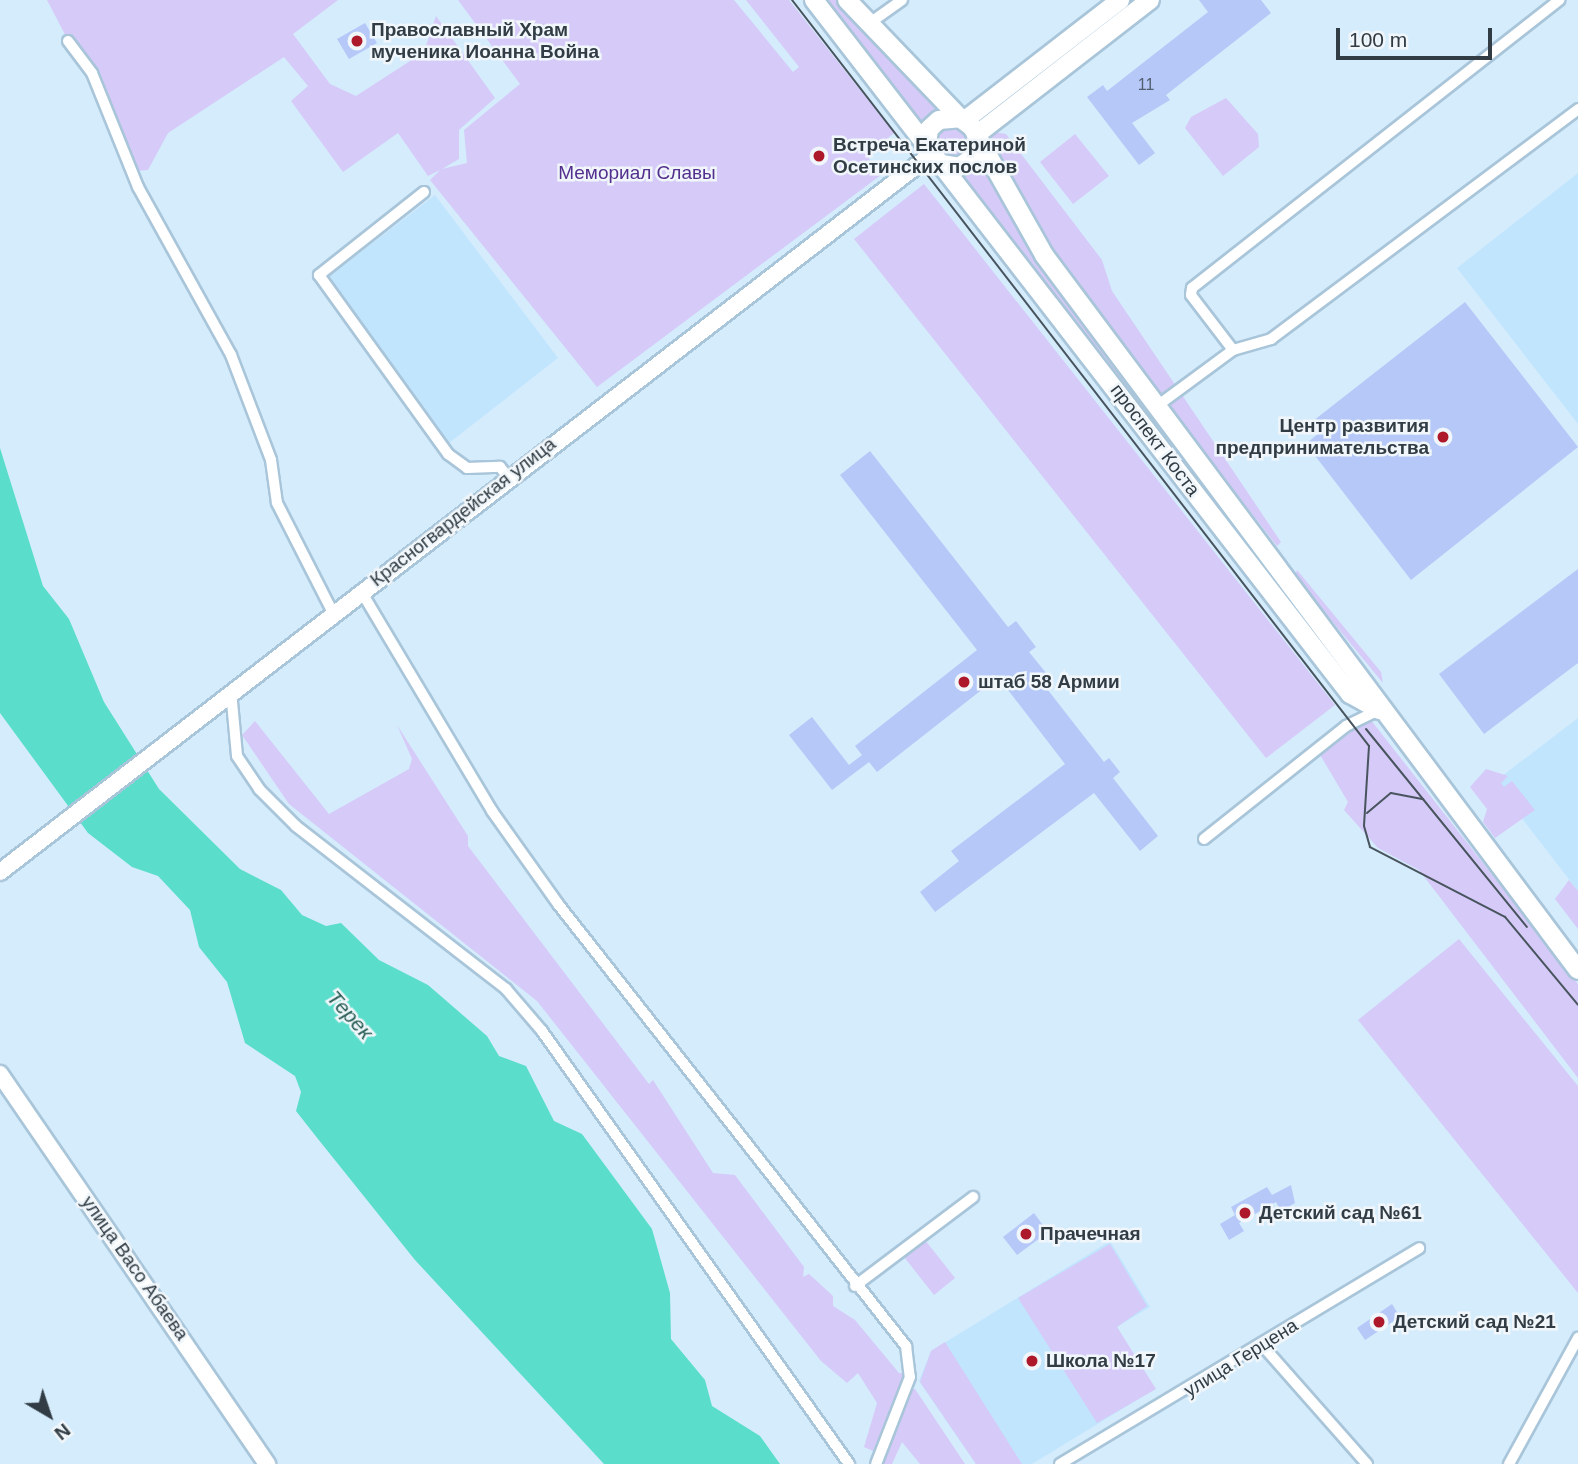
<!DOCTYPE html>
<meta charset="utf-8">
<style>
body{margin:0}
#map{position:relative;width:1578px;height:1464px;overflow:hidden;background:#d5ecfc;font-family:Helvetica,sans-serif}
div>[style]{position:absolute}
.built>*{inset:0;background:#c2e5fe}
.green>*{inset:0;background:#d5caf8}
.round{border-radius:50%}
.water>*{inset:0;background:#5adecb}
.building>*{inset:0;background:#b5c8f8}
.roads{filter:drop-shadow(2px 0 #a9c5d9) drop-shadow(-2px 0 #a9c5d9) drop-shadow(0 2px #a9c5d9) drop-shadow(0 -2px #a9c5d9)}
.street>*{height:10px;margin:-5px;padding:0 5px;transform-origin:5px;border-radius:5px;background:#fff}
.secondary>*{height:16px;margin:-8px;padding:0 8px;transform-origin:8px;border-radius:8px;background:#fff}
.primary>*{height:18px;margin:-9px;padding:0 9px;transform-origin:9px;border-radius:9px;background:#fff}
.tram>*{height:2px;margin:-1px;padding:0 1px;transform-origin:1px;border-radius:1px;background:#48545e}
.dots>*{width:19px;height:19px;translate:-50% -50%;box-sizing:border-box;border:4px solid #f0f6fa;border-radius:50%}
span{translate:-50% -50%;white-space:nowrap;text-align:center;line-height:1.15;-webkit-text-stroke:5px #f0f6fa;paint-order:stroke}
.number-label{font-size:16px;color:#525f71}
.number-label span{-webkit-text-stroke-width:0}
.poi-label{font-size:19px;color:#313c44;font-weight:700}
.left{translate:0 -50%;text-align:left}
.right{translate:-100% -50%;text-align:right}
.park-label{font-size:19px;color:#532f8e}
.street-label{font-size:19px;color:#313c44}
.water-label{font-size:21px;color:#235a52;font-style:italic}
.north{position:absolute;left:14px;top:1380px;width:70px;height:70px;-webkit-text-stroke:5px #f0f6fa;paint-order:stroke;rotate:141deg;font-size:19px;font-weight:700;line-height:28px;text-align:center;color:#313c44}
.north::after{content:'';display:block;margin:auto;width:24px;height:32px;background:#313c44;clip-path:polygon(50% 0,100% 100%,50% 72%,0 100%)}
.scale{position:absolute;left:1336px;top:28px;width:156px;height:32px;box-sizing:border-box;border:4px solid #313c44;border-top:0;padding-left:9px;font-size:21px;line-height:24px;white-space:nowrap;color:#313c44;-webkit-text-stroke:5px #f0f6fa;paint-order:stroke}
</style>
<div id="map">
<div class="built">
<i style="clip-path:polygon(1578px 173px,1578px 424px,1457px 268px)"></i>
<i style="clip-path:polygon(435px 195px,558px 358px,449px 443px,327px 278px)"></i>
<i style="clip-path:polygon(1578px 718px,1578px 891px,1494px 782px)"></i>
<i style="clip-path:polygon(1110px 1241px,1150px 1307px,1117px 1327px,1155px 1389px,1032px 1464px,976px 1464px,919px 1381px,931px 1351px)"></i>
</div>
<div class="green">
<i style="clip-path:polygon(47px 0,338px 0,293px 34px,330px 84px,356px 96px,424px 52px,436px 16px,495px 98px,459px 130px,459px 159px,442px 169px,467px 163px,464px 130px,520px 84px,458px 0,734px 0,793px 72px,799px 67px,746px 0,789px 0,894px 133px,868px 155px,850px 133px,881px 175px,597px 387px,430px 180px,440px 170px,428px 176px,398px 133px,343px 172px,291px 101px,308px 86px,284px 57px,168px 133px,148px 170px,136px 171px)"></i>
<i style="clip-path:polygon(821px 0,836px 0,947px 113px,923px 129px)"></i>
<i style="clip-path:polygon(1226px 98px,1258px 134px,1259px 147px,1223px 176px,1185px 128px,1191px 117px)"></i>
<i class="round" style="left:936px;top:127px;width:32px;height:32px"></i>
<i style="clip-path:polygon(993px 132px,1006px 134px,1102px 260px,1112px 291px,1281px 542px,1277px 546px,1049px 253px,989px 143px)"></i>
<i style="clip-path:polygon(1075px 134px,1109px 176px,1073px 204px,1040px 162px)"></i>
<i style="clip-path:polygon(978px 155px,1362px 686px,1354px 692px,956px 173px)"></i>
<i style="clip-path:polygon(924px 184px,1335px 705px,1266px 758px,854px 239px)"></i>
<i style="clip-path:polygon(1297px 570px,1381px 672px,1383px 683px,1295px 576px)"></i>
<i style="clip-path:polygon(1370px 719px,1578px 984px,1578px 1078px,1419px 870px,1378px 848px,1344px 810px,1348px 802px,1319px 753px,1345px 730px)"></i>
<i style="clip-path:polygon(255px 721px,329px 814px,409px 769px,412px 759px,397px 725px,468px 836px,468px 846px,649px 1084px,653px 1080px,713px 1173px,735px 1175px,804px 1267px,803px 1277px,809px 1274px,833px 1296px,833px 1306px,855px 1320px,899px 1373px,906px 1373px,873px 1451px,864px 1447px,877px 1403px,858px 1373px,847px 1383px,821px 1361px,537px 1001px,289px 804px,242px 735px)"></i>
<i style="clip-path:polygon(1486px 769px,1508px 776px,1501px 783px,1504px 787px,1512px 781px,1535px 810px,1495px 838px,1483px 822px,1487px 809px,1470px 787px)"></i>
<i style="clip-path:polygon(1569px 880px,1578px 891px,1578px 929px,1555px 899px)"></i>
<i style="clip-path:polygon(1459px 939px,1578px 1086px,1578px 1293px,1358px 1020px)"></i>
<i style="clip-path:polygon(925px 1240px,955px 1278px,934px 1295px,904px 1257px)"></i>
<i style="clip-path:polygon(1110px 1244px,1147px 1306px,1117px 1327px,1156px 1389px,1097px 1423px,1018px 1298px)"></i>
<i style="clip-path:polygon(945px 1342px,1022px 1464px,976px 1464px,920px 1382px,931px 1351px)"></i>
<i style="clip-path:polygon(910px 1389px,915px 1389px,965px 1464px,920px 1464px,902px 1442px,892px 1464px,880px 1464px)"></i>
</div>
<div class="water">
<i style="clip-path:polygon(0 448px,43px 586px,69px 619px,104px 702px,159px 789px,240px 869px,281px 890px,302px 915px,326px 926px,341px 923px,379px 960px,428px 985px,487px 1036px,499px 1056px,526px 1066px,554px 1121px,582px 1134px,652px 1229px,670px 1293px,671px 1339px,705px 1380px,712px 1406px,760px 1436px,780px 1464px,604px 1464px,415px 1260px,318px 1139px,296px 1111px,301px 1092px,295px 1076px,245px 1043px,227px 982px,199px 947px,190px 910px,158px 876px,132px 867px,88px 833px,0 713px)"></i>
</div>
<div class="building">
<i style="clip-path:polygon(1199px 0,1261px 0,1271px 13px,1166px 95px,1170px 100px,1132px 123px,1155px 153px,1139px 165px,1087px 97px,1103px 85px,1107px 91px,1208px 12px)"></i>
<i style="clip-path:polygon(365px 23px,377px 43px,349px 59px,337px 39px)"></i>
<i style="clip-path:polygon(1465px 302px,1578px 447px,1411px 580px,1306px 444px,1321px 431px,1313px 421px)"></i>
<i style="clip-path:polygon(870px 451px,1008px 627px,1016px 621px,1036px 647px,1029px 652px,1051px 679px,1044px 685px,1104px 762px,1109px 758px,1120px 772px,1113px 778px,1158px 836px,1140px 851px,1094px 793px,935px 912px,920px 892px,959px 861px,951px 851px,1065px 764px,998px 677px,877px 772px,869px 762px,832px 790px,789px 735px,812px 717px,849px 765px,862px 755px,855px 746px,977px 650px,840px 475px)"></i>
<i style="clip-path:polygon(1578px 569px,1578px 663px,1484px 734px,1439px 674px)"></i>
<i style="clip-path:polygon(1291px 1185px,1295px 1203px,1281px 1211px,1276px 1202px,1239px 1223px,1244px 1231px,1229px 1240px,1220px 1224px,1235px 1215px,1231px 1207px,1267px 1187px,1272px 1195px)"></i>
<i style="clip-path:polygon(1034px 1213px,1048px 1232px,1017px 1255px,1003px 1237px)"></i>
<i style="clip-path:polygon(1392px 1304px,1400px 1317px,1365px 1340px,1357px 1328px)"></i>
</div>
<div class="roads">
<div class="street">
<i style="left:867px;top:25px;width:43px;rotate:-35.5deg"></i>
<i style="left:68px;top:41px;width:40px;rotate:53deg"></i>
<i style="left:92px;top:73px;width:123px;rotate:68deg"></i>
<i style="left:138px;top:187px;width:192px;rotate:61deg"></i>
<i style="left:231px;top:355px;width:112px;rotate:69.1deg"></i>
<i style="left:271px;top:460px;width:43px;rotate:82.1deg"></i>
<i style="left:277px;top:503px;width:123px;rotate:63deg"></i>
<i style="left:424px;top:192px;width:134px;rotate:141.7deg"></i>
<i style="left:319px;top:275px;width:221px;rotate:54.2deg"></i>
<i style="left:448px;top:454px;width:24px;rotate:36deg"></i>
<i style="left:467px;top:468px;width:33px;rotate:-2deg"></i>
<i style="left:500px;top:467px;width:13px;rotate:51deg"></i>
<i style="left:1233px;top:350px;width:69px;rotate:-127.4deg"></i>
<i style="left:1191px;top:295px;width:7px;rotate:-82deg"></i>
<i style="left:1192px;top:288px;width:467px;rotate:-38.1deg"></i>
<i style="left:1157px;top:406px;width:94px;rotate:-36.4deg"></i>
<i style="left:1233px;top:350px;width:40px;rotate:-16deg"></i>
<i style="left:1271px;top:339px;width:384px;rotate:-36.8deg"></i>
<i style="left:361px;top:591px;width:256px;rotate:59.2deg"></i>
<i style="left:492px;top:811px;width:114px;rotate:54.6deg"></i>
<i style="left:558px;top:904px;width:563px;rotate:51.79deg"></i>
<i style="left:906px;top:1346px;width:31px;rotate:83deg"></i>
<i style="left:910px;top:1377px;width:93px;rotate:111.3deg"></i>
<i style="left:231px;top:691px;width:65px;rotate:84.7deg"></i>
<i style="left:237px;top:756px;width:40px;rotate:56deg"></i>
<i style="left:259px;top:789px;width:52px;rotate:45deg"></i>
<i style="left:296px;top:826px;width:266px;rotate:37.8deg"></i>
<i style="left:506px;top:989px;width:55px;rotate:49.4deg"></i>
<i style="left:542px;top:1031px;width:531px;rotate:54.66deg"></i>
<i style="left:1204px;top:839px;width:181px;rotate:-38.5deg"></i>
<i style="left:1346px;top:726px;width:37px;rotate:-26deg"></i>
<i style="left:855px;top:1286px;width:148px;rotate:-37deg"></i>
<i style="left:1262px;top:1345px;width:159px;rotate:48.6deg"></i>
<i style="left:1060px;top:1464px;width:419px;rotate:-31deg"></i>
<i style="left:1509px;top:1464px;width:144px;rotate:-61.3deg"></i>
</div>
<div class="secondary">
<i style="left:0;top:872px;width:1173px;rotate:-37.62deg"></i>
<i style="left:0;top:1074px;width:473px;rotate:55.6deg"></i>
</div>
<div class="primary">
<i style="left:814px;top:0;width:877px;rotate:52.32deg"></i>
<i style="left:1350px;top:694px;width:33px;rotate:29deg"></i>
<i style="left:847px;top:0;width:163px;rotate:46.2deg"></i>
<i style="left:965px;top:120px;width:196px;rotate:-37.7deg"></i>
<i style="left:976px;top:135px;width:220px;rotate:-37.8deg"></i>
<i style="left:926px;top:149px;width:20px;rotate:-81deg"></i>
<i style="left:929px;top:129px;width:13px;rotate:-42deg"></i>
<i style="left:939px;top:120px;width:21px;rotate:-5deg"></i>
<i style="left:960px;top:118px;width:15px;rotate:37deg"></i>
<i style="left:972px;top:127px;width:147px;rotate:60.6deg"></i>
<i style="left:1044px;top:255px;width:892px;rotate:53.25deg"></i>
<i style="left:935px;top:163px;width:24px;rotate:9deg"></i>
<i style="left:959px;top:167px;width:16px;rotate:-35deg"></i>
<i style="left:972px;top:158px;width:17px;rotate:-73deg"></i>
</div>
</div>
<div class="tram">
<i style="left:792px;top:0;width:943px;rotate:52.28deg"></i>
<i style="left:1369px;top:746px;width:80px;rotate:93.6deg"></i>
<i style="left:1364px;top:826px;width:22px;rotate:74deg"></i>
<i style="left:1370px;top:847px;width:152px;rotate:27.4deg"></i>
<i style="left:1505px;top:917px;width:114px;rotate:50.3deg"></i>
<i style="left:1366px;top:729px;width:255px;rotate:50.9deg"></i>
<i style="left:1367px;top:813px;width:31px;rotate:-40deg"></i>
<i style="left:1391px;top:793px;width:33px;rotate:11deg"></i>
</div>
<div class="dots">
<i style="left:357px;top:41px;background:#ad192b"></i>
<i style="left:819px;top:156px;background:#ad192b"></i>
<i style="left:1443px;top:437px;background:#ad192b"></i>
<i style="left:964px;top:682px;background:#ad192b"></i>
<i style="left:1245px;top:1213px;background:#ad192b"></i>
<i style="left:1026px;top:1234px;background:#ad192b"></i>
<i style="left:1379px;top:1322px;background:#ad192b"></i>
<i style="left:1032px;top:1361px;background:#ad192b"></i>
</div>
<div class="number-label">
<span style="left:1146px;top:85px">11</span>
</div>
<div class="poi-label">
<span class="left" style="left:371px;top:41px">Православный Храм<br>мученика Иоанна Война</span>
<span class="left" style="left:833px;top:156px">Встреча Екатериной<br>Осетинских послов</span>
<span class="right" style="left:1429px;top:437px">Центр развития<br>предпринимательства</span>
<span class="left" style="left:978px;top:682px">штаб 58 Армии</span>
<span class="left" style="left:1259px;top:1213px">Детский сад №61</span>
<span class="left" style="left:1040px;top:1234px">Прачечная</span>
<span class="left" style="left:1393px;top:1322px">Детский сад №21</span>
<span class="left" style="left:1046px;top:1361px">Школа №17</span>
</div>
<div class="park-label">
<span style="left:637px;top:173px">Мемориал Славы</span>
</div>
<div class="street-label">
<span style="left:1155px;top:440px;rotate:53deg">проспект Коста</span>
<span style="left:463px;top:512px;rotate:-38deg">Красногвардейская улица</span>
<span style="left:135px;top:1268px;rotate:55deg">улица Васо Абаева</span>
<span style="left:1241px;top:1358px;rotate:-32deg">улица Герцена</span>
</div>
<div class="water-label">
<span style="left:350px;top:1015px;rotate:48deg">Терек</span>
</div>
<div class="north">N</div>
<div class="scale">100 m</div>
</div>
